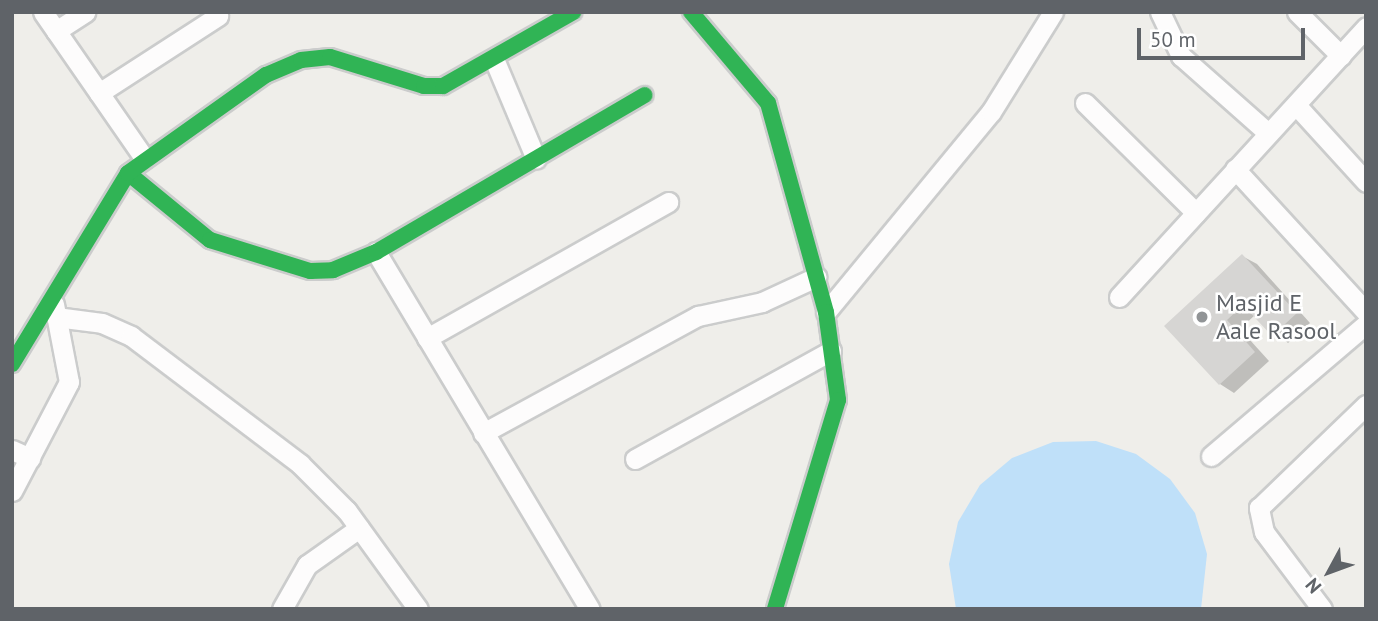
<!DOCTYPE html>
<style>
body{margin:0}
#map{position:relative;width:1378px;height:621px;overflow:hidden;background:#efeeea;font-family:"PT Sans",sans-serif}
div>[style]{position:absolute}
.water>*{inset:0;background:#bfe0f9}
.shadow>*{inset:0;background:#0003}
.building>*{inset:0;background:#d6d5d3}
.roads{filter:drop-shadow(2px 0 #cbcccc) drop-shadow(-2px 0 #cbcccc) drop-shadow(0 2px #cbcccc) drop-shadow(0 -2px #cbcccc)}
.street>*{height:19px;margin:-9.5px;padding:0 9.5px;transform-origin:9.5px;border-radius:9.5px;background:#fdfcfc}
.fast>*{height:16px;margin:-8px;padding:0 8px;transform-origin:8px;border-radius:8px;background:#30b455}
.dots>*{width:19px;height:19px;translate:-50% -50%;box-sizing:border-box;border:4px solid #fff;border-radius:50%}
span{translate:-50% -50%;white-space:nowrap;text-align:center;line-height:1.15;-webkit-text-stroke:5px #fff;paint-order:stroke}
.poi-label{font-size:24px;color:#5f6368}
.left{translate:0 -50%;text-align:left}
.frame{position:absolute;inset:0;border:14px solid #5f6368;pointer-events:none}
.north{position:absolute;left:1294px;top:537px;width:70px;height:70px;-webkit-text-stroke:5px #fff;paint-order:stroke;rotate:229deg;font-size:19px;font-weight:700;line-height:28px;text-align:center;color:#5f6368}
.north::after{content:'';display:block;margin:auto;width:24px;height:32px;background:#5f6368;clip-path:polygon(50% 0,100% 100%,50% 72%,0 100%)}
.scale{position:absolute;left:1137px;top:28px;width:168px;height:32px;box-sizing:border-box;border:4px solid #5f6368;border-top:0;padding-left:9px;font-size:21px;line-height:24px;white-space:nowrap;color:#5f6368;-webkit-text-stroke:5px #fff;paint-order:stroke}
</style>
<div id="map">
<div class="water">
<i style="clip-path:polygon(1096px 441px,1136px 454px,1170px 479px,1195px 513px,1207px 554px,1201px 609px,956px 609px,949px 564px,958px 522px,980px 485px,1012px 458px,1053px 442px)"></i>
</div>
<div class="shadow">
<i style="clip-path:polygon(1242px 256px,1257px 264px,1310px 323px,1288px 343px,1255px 315px,1240px 329px,1269px 361px,1234px 393px,1220px 384px,1166px 326px)"></i>
</div>
<div class="building">
<i style="clip-path:polygon(1242px 254px,1297px 313px,1272px 336px,1243px 305px,1227px 320px,1255px 352px,1219px 385px,1164px 326px)"></i>
</div>
<div class="roads">
<div class="street">
<i style="left:43px;top:12px;width:178px;rotate:55.3deg"></i>
<i style="left:1160px;top:12px;width:49px;rotate:64.5deg"></i>
<i style="left:1181px;top:56px;width:116px;rotate:41.5deg"></i>
<i style="left:1297px;top:12px;width:62px;rotate:45deg"></i>
<i style="left:56px;top:31px;width:35px;rotate:-33deg"></i>
<i style="left:494px;top:59px;width:108px;rotate:67.2deg"></i>
<i style="left:99px;top:93px;width:142px;rotate:-32.9deg"></i>
<i style="left:1085px;top:103px;width:156px;rotate:44.7deg"></i>
<i style="left:1296px;top:105px;width:104px;rotate:47.7deg"></i>
<i style="left:1235px;top:169px;width:194px;rotate:47.5deg"></i>
<i style="left:376px;top:252px;width:416px;rotate:59.1deg"></i>
<i style="left:1119px;top:297px;width:366px;rotate:-47.5deg"></i>
<i style="left:826px;top:312px;width:259px;rotate:-50.5deg"></i>
<i style="left:991px;top:112px;width:118px;rotate:-58.2deg"></i>
<i style="left:56px;top:317px;width:46px;rotate:7.4deg"></i>
<i style="left:102px;top:323px;width:32px;rotate:24deg"></i>
<i style="left:131px;top:336px;width:212px;rotate:37.1deg"></i>
<i style="left:300px;top:464px;width:66px;rotate:45deg"></i>
<i style="left:347px;top:511px;width:121px;rotate:54.1deg"></i>
<i style="left:427px;top:338px;width:277px;rotate:-29.4deg"></i>
<i style="left:483px;top:433px;width:245px;rotate:-28.6deg"></i>
<i style="left:698px;top:316px;width:66px;rotate:-12.3deg"></i>
<i style="left:762px;top:302px;width:60px;rotate:-24.8deg"></i>
<i style="left:12px;top:450px;width:20px;rotate:24deg"></i>
<i style="left:1211px;top:456px;width:204px;rotate:-40.4deg"></i>
<i style="left:635px;top:459px;width:224px;rotate:-28.9deg"></i>
<i style="left:12px;top:491px;width:123px;rotate:-62.4deg"></i>
<i style="left:69px;top:382px;width:79px;rotate:-100.9deg"></i>
<i style="left:282px;top:609px;width:51px;rotate:-60.4deg"></i>
<i style="left:307px;top:565px;width:64px;rotate:-35.4deg"></i>
<i style="left:1322px;top:609px;width:96px;rotate:-127deg"></i>
<i style="left:1264px;top:532px;width:25px;rotate:-102deg"></i>
<i style="left:1259px;top:508px;width:149px;rotate:-43.9deg"></i>
</div>
<div class="fast">
<i style="left:691px;top:12px;width:119px;rotate:49.8deg"></i>
<i style="left:768px;top:103px;width:217px;rotate:74.5deg"></i>
<i style="left:826px;top:312px;width:89px;rotate:82.2deg"></i>
<i style="left:838px;top:400px;width:218px;rotate:106.8deg"></i>
<i style="left:128px;top:173px;width:106px;rotate:39.3deg"></i>
<i style="left:210px;top:240px;width:105px;rotate:17.2deg"></i>
<i style="left:310px;top:271px;width:23px;rotate:-2deg"></i>
<i style="left:333px;top:270px;width:47px;rotate:-22.7deg"></i>
<i style="left:376px;top:252px;width:311px;rotate:-30.3deg"></i>
<i style="left:12px;top:364px;width:223px;rotate:-58.7deg"></i>
<i style="left:128px;top:173px;width:169px;rotate:-35.4deg"></i>
<i style="left:266px;top:75px;width:38px;rotate:-23deg"></i>
<i style="left:301px;top:60px;width:29px;rotate:-6deg"></i>
<i style="left:330px;top:57px;width:98px;rotate:17.1deg"></i>
<i style="left:424px;top:86px;width:19px"></i>
<i style="left:443px;top:86px;width:150px;rotate:-29.6deg"></i>
</div>
</div>
<div class="dots">
<i style="left:1202px;top:317px;background:#919496"></i>
</div>
<div class="poi-label">
<span class="left" style="left:1216px;top:317px">Masjid E<br>Aale Rasool</span>
</div>
<div class="frame"></div>
<div class="north">N</div>
<div class="scale">50 m</div>
</div>
